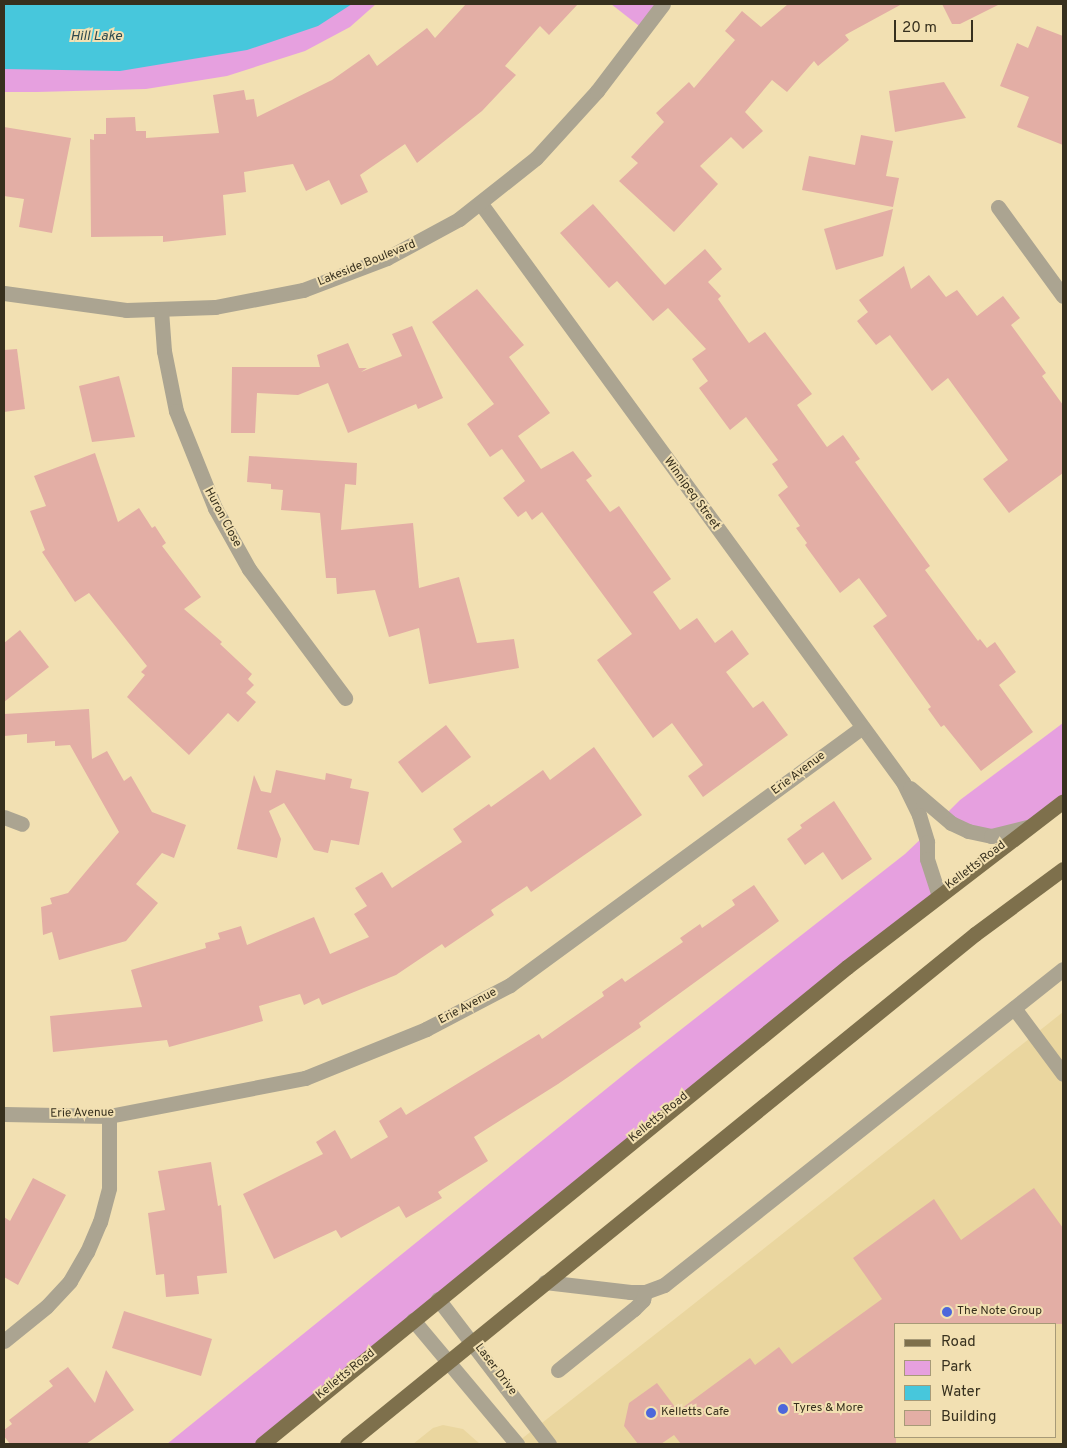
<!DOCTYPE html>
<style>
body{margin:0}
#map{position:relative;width:1067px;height:1448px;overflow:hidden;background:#f2e0b2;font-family:Overpass,sans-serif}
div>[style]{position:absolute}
.built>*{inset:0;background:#ead69f}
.green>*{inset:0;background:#e6a0df}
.water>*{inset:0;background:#47c7dc}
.building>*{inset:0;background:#e3aea5}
.lane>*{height:15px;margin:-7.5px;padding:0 7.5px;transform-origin:7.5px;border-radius:7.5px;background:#aba491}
.street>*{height:15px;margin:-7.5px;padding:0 7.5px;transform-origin:7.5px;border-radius:7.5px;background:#aba491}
.primary>*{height:15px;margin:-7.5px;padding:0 7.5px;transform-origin:7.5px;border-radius:7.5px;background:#7e704c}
.dots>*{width:14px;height:14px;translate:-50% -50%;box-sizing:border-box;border:2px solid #f2e0b2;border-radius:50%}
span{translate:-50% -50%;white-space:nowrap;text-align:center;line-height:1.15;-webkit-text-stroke:4px #f2e0b2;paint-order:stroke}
.street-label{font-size:12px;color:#37301e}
.poi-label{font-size:12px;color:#37301e}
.left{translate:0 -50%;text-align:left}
.water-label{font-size:14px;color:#2e4a4f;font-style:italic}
.frame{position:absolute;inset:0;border:5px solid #37301e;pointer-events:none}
.legend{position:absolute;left:894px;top:1323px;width:162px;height:115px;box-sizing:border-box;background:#f2e0b2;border:1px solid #a79a77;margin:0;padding:6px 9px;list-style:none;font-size:15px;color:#37301e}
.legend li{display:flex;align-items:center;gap:10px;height:25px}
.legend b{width:25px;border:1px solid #a79a77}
.scale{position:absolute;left:894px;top:20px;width:79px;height:22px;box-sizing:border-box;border:2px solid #37301e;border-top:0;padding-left:6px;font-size:15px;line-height:18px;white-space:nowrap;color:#37301e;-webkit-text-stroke:4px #f2e0b2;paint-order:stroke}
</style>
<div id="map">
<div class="built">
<i style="clip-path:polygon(evenodd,1063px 1012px,1063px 1444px,515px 1444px,676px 1318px,1063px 1012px,896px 1324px,1056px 1324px,1056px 1437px,896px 1437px,896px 1324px)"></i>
<i style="clip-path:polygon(443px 1425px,463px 1429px,480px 1444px,413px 1444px,433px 1428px)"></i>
</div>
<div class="green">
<i style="clip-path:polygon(4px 4px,376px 4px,350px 27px,305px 51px,227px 76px,146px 89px,37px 92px,4px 92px)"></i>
<i style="clip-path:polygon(611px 4px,663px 4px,643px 29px)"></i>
<i style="clip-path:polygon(1063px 723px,1063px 801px,1028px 827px,991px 836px,942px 818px,960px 800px)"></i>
<i style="clip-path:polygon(925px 835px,939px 895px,262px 1444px,167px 1444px,637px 1064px,905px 854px)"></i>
</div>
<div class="water">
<i style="clip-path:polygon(4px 4px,352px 4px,318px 26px,247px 50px,120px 71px,4px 69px)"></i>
</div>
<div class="building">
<i style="clip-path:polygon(466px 4px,578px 4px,549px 35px,540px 26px,505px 66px,516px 75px,482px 111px,417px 163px,405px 144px,360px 175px,368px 192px,341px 205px,329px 180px,306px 191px,293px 164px,244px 172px,246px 192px,223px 195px,226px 235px,163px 242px,163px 236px,91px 237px,90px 139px,94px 140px,94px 134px,106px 134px,106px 118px,135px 117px,136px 131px,146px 131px,146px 138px,219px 133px,213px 95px,244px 90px,246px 100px,254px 99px,257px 117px,332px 80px,369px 54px,377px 66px,427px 28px,435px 38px)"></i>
<i style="clip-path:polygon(788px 4px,902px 4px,845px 35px,849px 40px,818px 66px,814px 61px,787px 92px,772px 80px,745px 112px,763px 131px,743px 149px,731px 137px,700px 166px,718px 184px,674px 232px,619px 181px,638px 163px,631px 157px,664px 122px,656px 113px,689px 82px,694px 88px,735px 40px,725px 31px,742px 11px,761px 27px)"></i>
<i style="clip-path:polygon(942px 4px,1000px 4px,960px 24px,952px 24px)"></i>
<i style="clip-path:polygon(1037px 26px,1063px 36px,1063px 145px,1017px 127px,1029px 97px,1000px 86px,1017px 43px,1028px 48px)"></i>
<i style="clip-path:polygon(944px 82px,966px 118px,895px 132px,889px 91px)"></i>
<i style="clip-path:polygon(4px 127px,71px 138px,52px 233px,19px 227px,24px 199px,4px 196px)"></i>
<i style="clip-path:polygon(861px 135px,893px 141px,886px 176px,899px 178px,893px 207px,802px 190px,809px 156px,855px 165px)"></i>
<i style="clip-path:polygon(593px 204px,665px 285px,705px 249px,722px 269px,708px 282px,721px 296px,718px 299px,749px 343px,765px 332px,812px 394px,797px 405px,827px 447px,843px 435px,860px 459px,855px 462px,930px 566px,925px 570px,978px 641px,980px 639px,987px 648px,995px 642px,1016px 672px,999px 685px,1033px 732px,981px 771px,944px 725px,941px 727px,928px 709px,931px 707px,873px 626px,887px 616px,859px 578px,840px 593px,805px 545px,807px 543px,796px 528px,800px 526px,778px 495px,788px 487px,772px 464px,778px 460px,746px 417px,730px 430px,699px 388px,708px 381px,692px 359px,706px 349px,668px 308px,653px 321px,617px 281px,609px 288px,560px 233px)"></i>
<i style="clip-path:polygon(893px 209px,883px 256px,836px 270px,824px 229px)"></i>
<i style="clip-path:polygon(904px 266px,911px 289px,929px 275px,946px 297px,957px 290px,977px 316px,1003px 296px,1020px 318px,1011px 325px,1046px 373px,1042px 376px,1063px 405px,1063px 473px,1009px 513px,983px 479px,1008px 460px,948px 378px,932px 391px,890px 335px,876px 345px,857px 321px,868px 312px,859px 300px)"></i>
<i style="clip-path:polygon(477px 289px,524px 345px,509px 357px,550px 413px,518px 436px,541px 469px,573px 451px,592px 476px,586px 480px,610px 512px,619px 506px,671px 579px,653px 592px,680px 630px,697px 618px,715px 643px,732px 630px,749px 654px,726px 672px,753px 708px,763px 701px,788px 735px,703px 797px,688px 776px,703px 765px,672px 723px,653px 738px,597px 660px,632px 634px,542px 512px,532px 520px,526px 511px,518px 517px,503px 498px,525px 481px,502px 449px,490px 457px,467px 424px,494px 404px,432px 322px)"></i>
<i style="clip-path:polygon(412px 326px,443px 398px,418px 409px,416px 404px,348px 433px,328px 383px,298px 395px,257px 393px,255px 433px,231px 433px,232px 367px,320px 367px,317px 355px,348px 343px,359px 368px,367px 368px,361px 372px,402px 356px,392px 334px)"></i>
<i style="clip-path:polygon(17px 349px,25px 409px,4px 412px,4px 350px)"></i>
<i style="clip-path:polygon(119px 376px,135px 437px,92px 442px,79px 386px)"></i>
<i style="clip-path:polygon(95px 453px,118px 522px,139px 508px,152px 528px,155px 526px,166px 543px,162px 546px,201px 597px,184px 609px,222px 642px,220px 644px,252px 674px,248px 679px,254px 685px,246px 693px,256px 702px,238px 722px,228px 713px,189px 755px,127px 697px,145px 675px,141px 672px,147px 666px,89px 593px,75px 602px,42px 552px,45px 550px,30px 511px,46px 506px,34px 476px)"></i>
<i style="clip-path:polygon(249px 456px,357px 463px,356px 485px,345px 484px,341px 530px,413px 523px,419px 588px,459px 577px,477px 643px,514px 639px,519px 668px,429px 684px,419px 628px,389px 637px,375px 590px,337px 594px,336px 578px,326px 578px,320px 513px,281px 510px,283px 490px,271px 489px,271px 484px,247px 482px)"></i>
<i style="clip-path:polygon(20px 630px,49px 667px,4px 702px,4px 643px)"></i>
<i style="clip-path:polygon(89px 709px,92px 759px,107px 751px,124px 781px,131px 776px,152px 812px,186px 825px,174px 858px,162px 853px,136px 884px,158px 903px,126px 941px,59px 960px,52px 932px,43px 935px,41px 907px,52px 904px,50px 898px,68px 893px,119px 832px,70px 745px,55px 746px,55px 741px,27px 743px,27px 734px,4px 736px,4px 714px)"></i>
<i style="clip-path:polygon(446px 725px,471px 757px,422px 793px,398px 762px)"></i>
<i style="clip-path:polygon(594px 747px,642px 815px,531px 892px,527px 886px,491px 910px,494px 915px,445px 948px,442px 944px,396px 975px,322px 1005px,319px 998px,304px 1005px,300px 994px,259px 1006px,263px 1021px,232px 1030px,169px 1047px,167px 1040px,53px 1052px,50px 1016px,142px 1007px,131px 970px,206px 948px,205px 943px,220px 939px,218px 933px,241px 926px,247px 945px,314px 917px,330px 954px,369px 937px,354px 914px,367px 906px,355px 888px,382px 872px,392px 888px,462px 842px,453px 829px,489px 804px,491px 807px,543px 770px,550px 780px)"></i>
<i style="clip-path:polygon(276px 770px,325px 780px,326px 773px,352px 779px,350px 788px,369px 792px,359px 845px,331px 840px,328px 853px,314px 850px,284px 803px,269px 811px,281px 839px,277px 858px,237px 849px,254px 775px,261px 791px,271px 793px)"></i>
<i style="clip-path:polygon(834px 801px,872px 859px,842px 880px,823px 852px,805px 865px,787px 839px,802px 828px,800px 825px)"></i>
<i style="clip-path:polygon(754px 885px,779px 921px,639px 1023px,641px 1027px,558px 1084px,474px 1137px,488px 1161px,438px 1192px,442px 1198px,406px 1218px,399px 1206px,341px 1238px,336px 1230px,274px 1259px,243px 1194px,323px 1154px,316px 1142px,335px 1130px,351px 1159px,388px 1137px,379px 1121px,401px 1107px,406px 1115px,539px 1034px,542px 1039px,604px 996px,602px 992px,622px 978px,625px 982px,683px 942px,680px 938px,700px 924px,702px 928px,735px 905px,732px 900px)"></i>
<i style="clip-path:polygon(211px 1162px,218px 1206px,221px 1205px,227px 1273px,197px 1276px,199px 1294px,166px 1297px,164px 1274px,156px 1275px,148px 1213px,165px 1210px,158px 1171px)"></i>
<i style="clip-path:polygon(33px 1178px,66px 1195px,18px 1285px,4px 1277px,4px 1217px,10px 1221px)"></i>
<i style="clip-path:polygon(1034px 1188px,1063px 1228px,1063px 1324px,896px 1324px,896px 1444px,681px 1444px,674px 1435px,661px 1444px,638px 1444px,624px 1426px,629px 1403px,657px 1383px,678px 1411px,750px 1358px,755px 1365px,779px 1347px,792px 1364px,882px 1299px,853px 1258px,934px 1199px,961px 1240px)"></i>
<i style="clip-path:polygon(124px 1311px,212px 1339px,201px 1376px,112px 1348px)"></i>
<i style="clip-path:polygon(68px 1367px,95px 1403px,106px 1370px,134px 1410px,86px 1444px,10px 1444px,4px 1436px,4px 1430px,12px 1424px,9px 1420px,53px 1386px,49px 1381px)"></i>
</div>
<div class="lane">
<i style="left:1014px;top:1008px;width:82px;rotate:53.4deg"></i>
</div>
<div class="street">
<i style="left:481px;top:204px;width:716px;rotate:53.87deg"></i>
<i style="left:903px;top:782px;width:37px;rotate:64deg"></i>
<i style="left:919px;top:815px;width:28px;rotate:73deg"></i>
<i style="left:927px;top:842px;width:17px;rotate:90deg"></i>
<i style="left:927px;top:859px;width:38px;rotate:72deg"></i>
<i style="left:998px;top:207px;width:110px;rotate:53.9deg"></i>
<i style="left:4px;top:293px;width:123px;rotate:7.9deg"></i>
<i style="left:126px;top:310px;width:89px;rotate:-1.9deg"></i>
<i style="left:215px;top:307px;width:90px;rotate:-10.9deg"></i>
<i style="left:303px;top:290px;width:90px;rotate:-20.9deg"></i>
<i style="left:387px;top:258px;width:82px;rotate:-28.4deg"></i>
<i style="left:459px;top:219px;width:98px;rotate:-38.4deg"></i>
<i style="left:536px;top:158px;width:91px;rotate:-47.7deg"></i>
<i style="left:597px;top:91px;width:109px;rotate:-52.8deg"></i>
<i style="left:161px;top:310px;width:41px;rotate:85.8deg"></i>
<i style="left:164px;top:351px;width:61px;rotate:78.7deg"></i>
<i style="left:176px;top:411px;width:105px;rotate:68.1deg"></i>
<i style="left:215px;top:508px;width:70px;rotate:60.9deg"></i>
<i style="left:249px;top:569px;width:161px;rotate:53.3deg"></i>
<i style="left:910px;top:788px;width:54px;rotate:40.5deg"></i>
<i style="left:951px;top:823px;width:19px;rotate:25deg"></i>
<i style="left:968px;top:831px;width:24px;rotate:12deg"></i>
<i style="left:991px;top:836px;width:38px;rotate:-14deg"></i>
<i style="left:4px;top:817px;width:19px;rotate:21deg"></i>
<i style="left:4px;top:1114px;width:105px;rotate:1.1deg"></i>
<i style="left:109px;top:1116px;width:200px;rotate:-11deg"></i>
<i style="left:305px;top:1078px;width:131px;rotate:-22deg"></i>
<i style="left:426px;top:1029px;width:95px;rotate:-27.6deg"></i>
<i style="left:510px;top:985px;width:436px;rotate:-36.2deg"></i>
<i style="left:545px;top:1282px;width:86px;rotate:6.7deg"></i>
<i style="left:630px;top:1292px;width:15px"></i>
<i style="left:645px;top:1292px;width:20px;rotate:-20deg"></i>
<i style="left:664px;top:1285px;width:509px;rotate:-38.38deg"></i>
<i style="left:438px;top:1299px;width:183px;rotate:52.6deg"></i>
<i style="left:413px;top:1320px;width:162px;rotate:50deg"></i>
<i style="left:4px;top:1341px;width:55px;rotate:-39.1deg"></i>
<i style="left:47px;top:1306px;width:34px;rotate:-47deg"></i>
<i style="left:70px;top:1281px;width:34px;rotate:-60deg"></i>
<i style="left:87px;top:1252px;width:33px;rotate:-67deg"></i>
<i style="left:100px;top:1222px;width:35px;rotate:-75deg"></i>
<i style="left:109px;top:1188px;width:72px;rotate:-90deg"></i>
<i style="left:558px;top:1370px;width:97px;rotate:-38.8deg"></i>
<i style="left:634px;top:1309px;width:13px;rotate:-45deg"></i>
<i style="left:643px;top:1300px;width:8px;rotate:-76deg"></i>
</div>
<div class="primary">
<i style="left:262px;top:1444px;width:755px;rotate:-39.19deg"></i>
<i style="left:847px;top:967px;width:272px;rotate:-37.5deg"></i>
<i style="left:347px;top:1444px;width:809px;rotate:-39.08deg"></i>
<i style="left:975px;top:934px;width:109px;rotate:-36.5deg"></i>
</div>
<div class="dots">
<i style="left:947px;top:1312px;background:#4d67db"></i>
<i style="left:783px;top:1409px;background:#4d67db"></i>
<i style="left:651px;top:1413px;background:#4d67db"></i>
</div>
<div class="street-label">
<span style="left:367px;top:264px;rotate:-22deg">Lakeside Boulevard</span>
<span style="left:691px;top:494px;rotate:54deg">Winnipeg Street</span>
<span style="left:222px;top:518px;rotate:62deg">Huron Close</span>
<span style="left:799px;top:774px;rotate:-37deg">Erie Avenue</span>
<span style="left:976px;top:866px;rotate:-37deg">Kelletts Road</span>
<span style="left:468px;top:1007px;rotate:-28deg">Erie Avenue</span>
<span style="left:82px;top:1114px;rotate:-1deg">Erie Avenue</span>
<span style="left:659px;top:1118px;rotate:-39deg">Kelletts Road</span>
<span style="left:495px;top:1370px;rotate:53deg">Laser Drive</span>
<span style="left:346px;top:1375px;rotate:-39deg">Kelletts Road</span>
</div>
<div class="poi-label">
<span class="left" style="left:957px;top:1312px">The Note Group</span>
<span class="left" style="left:793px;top:1409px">Tyres &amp; More</span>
<span class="left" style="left:661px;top:1413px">Kelletts Cafe</span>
</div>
<div class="water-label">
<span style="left:96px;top:37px">Hill Lake</span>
</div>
<div class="frame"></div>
<ul class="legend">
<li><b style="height:6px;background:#7e704c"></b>Road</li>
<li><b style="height:14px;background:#e6a0df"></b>Park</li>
<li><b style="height:14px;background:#47c7dc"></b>Water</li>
<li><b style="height:14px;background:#e3aea5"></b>Building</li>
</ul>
<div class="scale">20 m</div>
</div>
